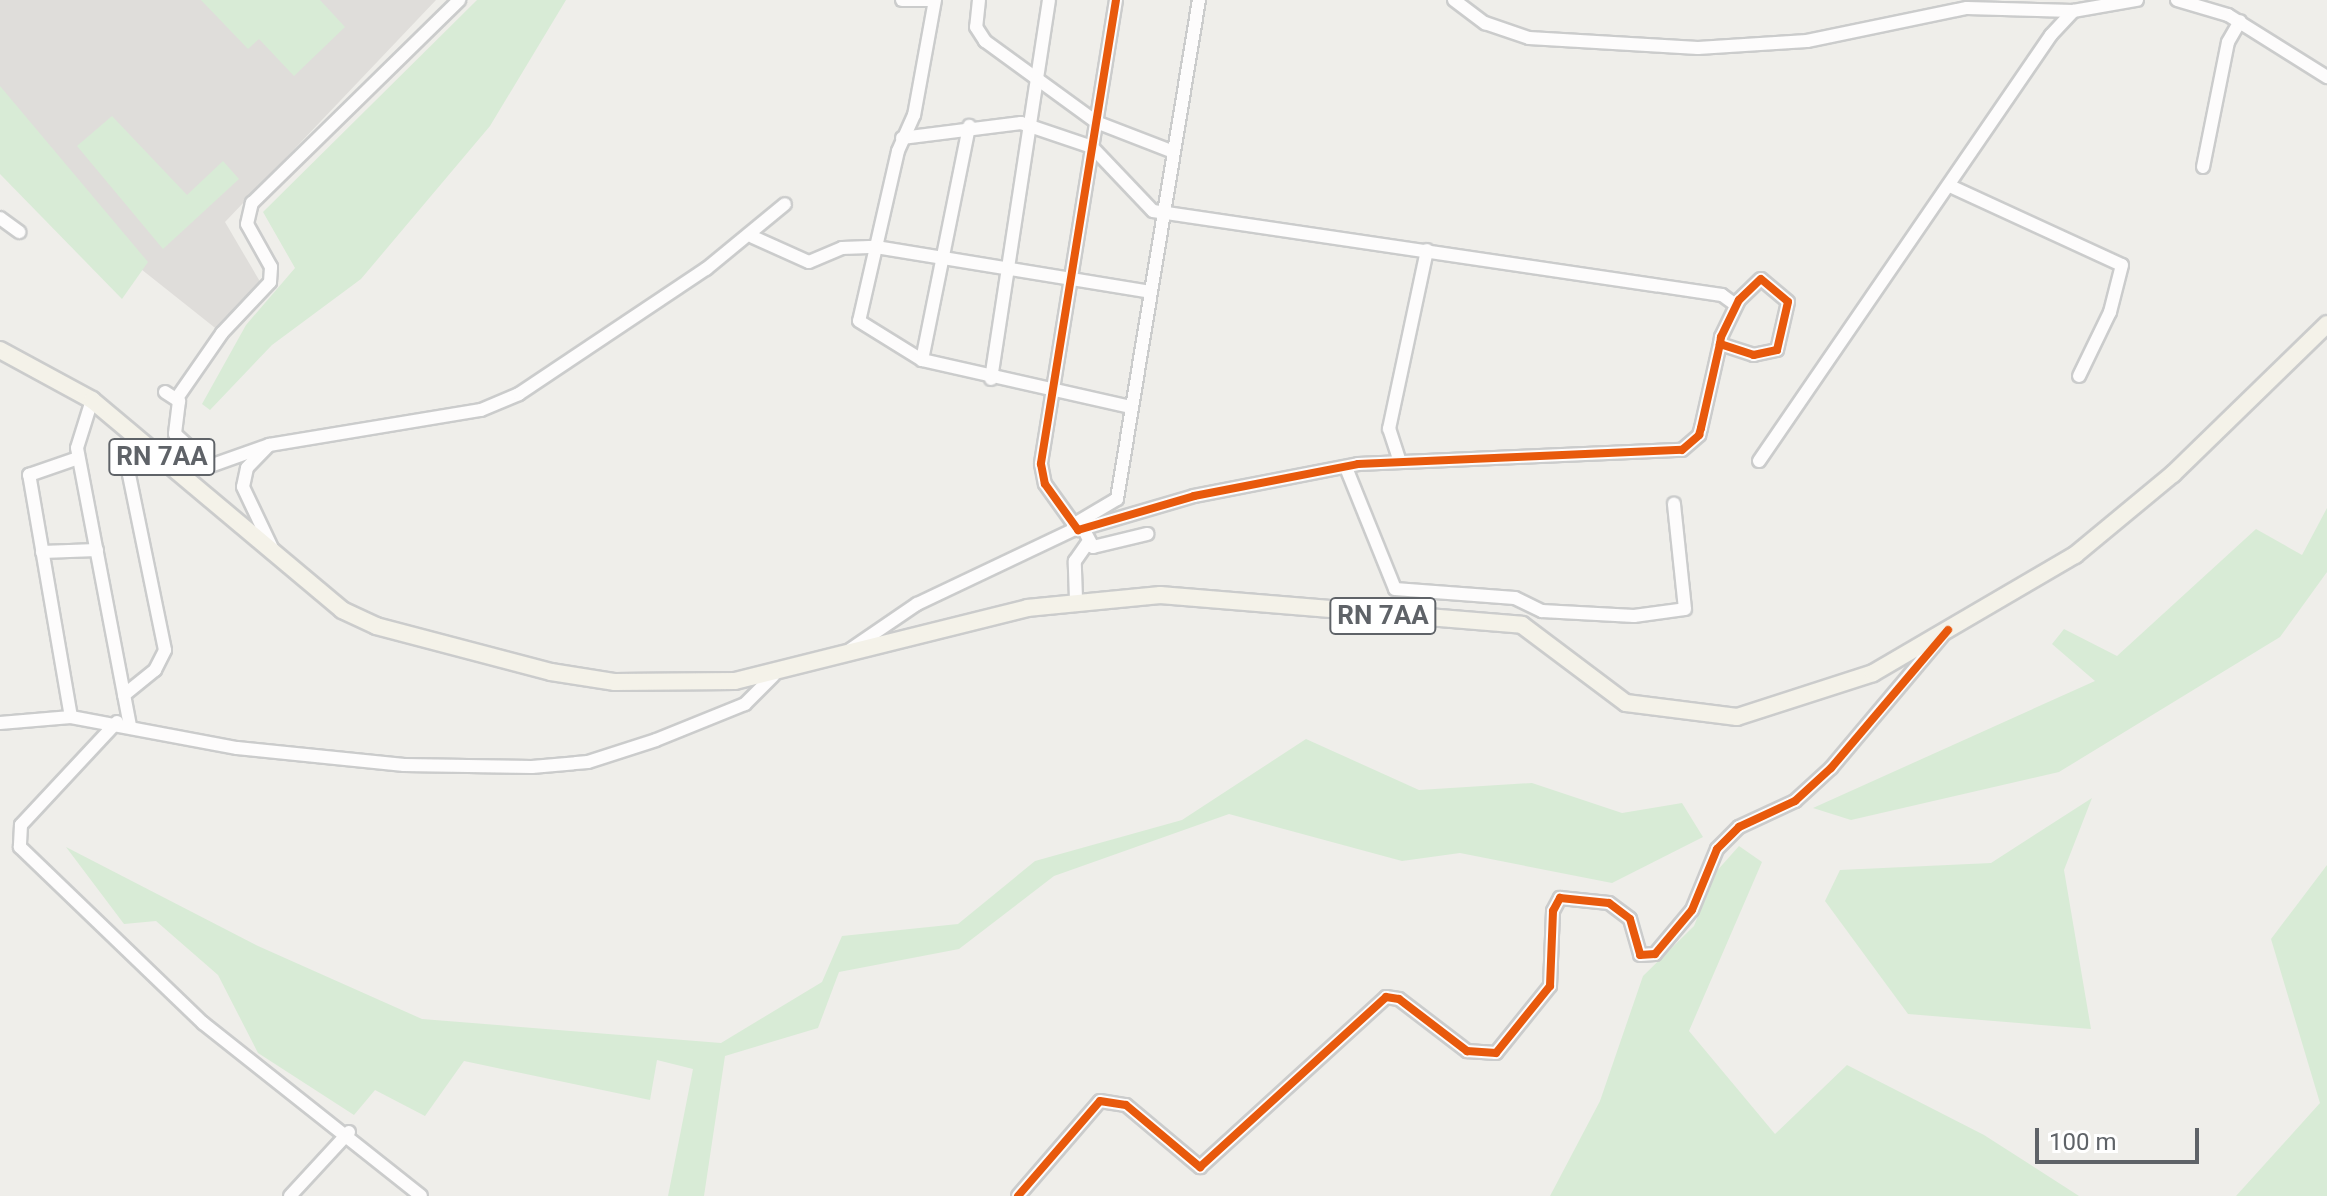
<!DOCTYPE html>
<style>
body{margin:0}
#map{position:relative;width:2327px;height:1196px;overflow:hidden;background:#efeeea;font-family:Roboto,sans-serif}
div>[style]{position:absolute}
.industrial>*{inset:0;background:#dfddda}
.green>*{inset:0;background:#d8ebd6}
.roads{filter:drop-shadow(2px 0 #cbcccc) drop-shadow(-2px 0 #cbcccc) drop-shadow(0 2px #cbcccc) drop-shadow(0 -2px #cbcccc)}
.minor>*{height:12px;margin:-6px;padding:0 6px;transform-origin:6px;border-radius:6px;background:#fdfcfc}
.major>*{height:16px;margin:-8px;padding:0 8px;transform-origin:8px;border-radius:8px;background:#f4f2e9}
.cycleway>*{height:8px;margin:-4px;padding:0 4px;transform-origin:4px;border-radius:4px;background:#e8590c}
span{translate:-50% -50%;white-space:nowrap;text-align:center;line-height:1.15;-webkit-text-stroke:8px #fff;paint-order:stroke}
.shield-label span{padding:2px 6px;background:#fff;border:2px solid;border-radius:6px;-webkit-text-stroke-width:0}
.shield-label{font-size:26px;color:#5f6368;font-weight:700}
.scale{position:absolute;left:2035px;top:1128px;width:164px;height:36px;box-sizing:border-box;border:4px solid #5f6368;border-top:0;padding-left:10px;font-size:24px;line-height:28px;white-space:nowrap;color:#5f6368;-webkit-text-stroke:6px #fff;paint-order:stroke}
</style>
<div id="map">
<div class="industrial">
<i style="clip-path:polygon(0 0,436px 0,225px 222px,262px 285px,219px 331px,0 157px)"></i>
</div>
<div class="green">
<i style="clip-path:polygon(201px 0,320px 0,345px 27px,294px 76px,259px 39px,248px 49px)"></i>
<i style="clip-path:polygon(477px 0,566px 0,490px 126px,361px 279px,272px 345px,210px 410px,202px 404px,246px 325px,295px 268px,263px 212px)"></i>
<i style="clip-path:polygon(0 86px,148px 262px,122px 299px,0 174px)"></i>
<i style="clip-path:polygon(112px 116px,187px 195px,223px 161px,239px 179px,163px 249px,77px 146px)"></i>
<i style="clip-path:polygon(2327px 508px,2327px 572px,2280px 637px,2059px 772px,1851px 820px,1813px 808px,2095px 681px,2052px 644px,2064px 629px,2117px 656px,2256px 529px,2302px 555px)"></i>
<i style="clip-path:polygon(1306px 739px,1419px 790px,1532px 783px,1622px 813px,1682px 803px,1703px 837px,1612px 883px,1460px 853px,1402px 861px,1229px 814px,1054px 876px,959px 949px,839px 972px,818px 1028px,725px 1056px,704px 1196px,668px 1196px,693px 1069px,657px 1060px,650px 1100px,464px 1061px,425px 1116px,375px 1090px,354px 1115px,258px 1053px,218px 975px,156px 921px,124px 924px,66px 847px,258px 946px,422px 1019px,721px 1043px,822px 982px,842px 936px,958px 924px,1035px 861px,1182px 820px)"></i>
<i style="clip-path:polygon(2092px 798px,2064px 870px,2091px 1029px,1908px 1014px,1825px 901px,1840px 870px,1991px 863px)"></i>
<i style="clip-path:polygon(1739px 846px,1762px 862px,1689px 1031px,1775px 1134px,1847px 1065px,1984px 1135px,2079px 1196px,1550px 1196px,1600px 1101px,1643px 976px,1694px 926px,1715px 873px)"></i>
<i style="clip-path:polygon(2327px 865px,2327px 1196px,2236px 1196px,2320px 1103px,2271px 939px)"></i>
</div>
<div class="roads">
<div class="minor">
<i style="left:902px;top:0;width:30px"></i>
<i style="left:935px;top:0;width:117px;rotate:100.3deg"></i>
<i style="left:914px;top:115px;width:39px;rotate:114deg"></i>
<i style="left:898px;top:151px;width:174px;rotate:102.9deg"></i>
<i style="left:859px;top:321px;width:74px;rotate:31.8deg"></i>
<i style="left:922px;top:360px;width:214px;rotate:12.7deg"></i>
<i style="left:979px;top:0;width:27px;rotate:96deg"></i>
<i style="left:976px;top:27px;width:17px;rotate:57deg"></i>
<i style="left:985px;top:41px;width:137px;rotate:36.1deg"></i>
<i style="left:1096px;top:122px;width:80px;rotate:21.1deg"></i>
<i style="left:1116px;top:0;width:470px;rotate:99.2deg"></i>
<i style="left:1041px;top:464px;width:20px;rotate:79deg"></i>
<i style="left:1045px;top:484px;width:57px;rotate:54.3deg"></i>
<i style="left:1078px;top:530px;width:121px;rotate:-16.3deg"></i>
<i style="left:1194px;top:496px;width:167px;rotate:-11deg"></i>
<i style="left:1358px;top:464px;width:324px;rotate:-2.5deg"></i>
<i style="left:1682px;top:450px;width:23px;rotate:-41deg"></i>
<i style="left:1699px;top:435px;width:7px;rotate:-74deg"></i>
<i style="left:1701px;top:428px;width:86px;rotate:-77.3deg"></i>
<i style="left:1720px;top:344px;width:7px;rotate:-82deg"></i>
<i style="left:1721px;top:337px;width:41px;rotate:-64.1deg"></i>
<i style="left:1739px;top:300px;width:30px;rotate:-44deg"></i>
<i style="left:1761px;top:279px;width:35px;rotate:40deg"></i>
<i style="left:1788px;top:302px;width:49px;rotate:102.9deg"></i>
<i style="left:1777px;top:350px;width:24px;rotate:168deg"></i>
<i style="left:1754px;top:355px;width:36px;rotate:-162deg"></i>
<i style="left:1454px;top:0;width:39px;rotate:37deg"></i>
<i style="left:1485px;top:23px;width:46px;rotate:18.8deg"></i>
<i style="left:1529px;top:38px;width:169px;rotate:3.4deg"></i>
<i style="left:1698px;top:48px;width:109px;rotate:-3.7deg"></i>
<i style="left:1807px;top:41px;width:163px;rotate:-11.7deg"></i>
<i style="left:1967px;top:8px;width:106px;rotate:1.6deg"></i>
<i style="left:2177px;top:0;width:53px;rotate:16.4deg"></i>
<i style="left:2228px;top:15px;width:117px;rotate:32.1deg"></i>
<i style="left:902px;top:138px;width:120px;rotate:-7.2deg"></i>
<i style="left:1021px;top:123px;width:75px;rotate:18.7deg"></i>
<i style="left:1092px;top:147px;width:88px;rotate:46.4deg"></i>
<i style="left:1153px;top:211px;width:575px;rotate:8.4deg"></i>
<i style="left:1722px;top:295px;width:17px;rotate:36deg"></i>
<i style="left:2203px;top:167px;width:127px;rotate:-78.7deg"></i>
<i style="left:2228px;top:42px;width:24px;rotate:-60deg"></i>
<i style="left:1950px;top:186px;width:189px;rotate:24.7deg"></i>
<i style="left:2122px;top:265px;width:49px;rotate:104.3deg"></i>
<i style="left:2110px;top:312px;width:71px;rotate:115.8deg"></i>
<i style="left:0;top:218px;width:24px;rotate:36deg"></i>
<i style="left:753px;top:237px;width:61px;rotate:24.1deg"></i>
<i style="left:809px;top:262px;width:36px;rotate:-23deg"></i>
<i style="left:842px;top:248px;width:34px;rotate:-2deg"></i>
<i style="left:876px;top:247px;width:278px;rotate:9.3deg"></i>
<i style="left:922px;top:360px;width:239px;rotate:-78.6deg"></i>
<i style="left:991px;top:379px;width:383px;rotate:-81.3deg"></i>
<i style="left:165px;top:392px;width:17px;rotate:33deg"></i>
<i style="left:179px;top:401px;width:33px;rotate:97deg"></i>
<i style="left:175px;top:434px;width:47px;rotate:42.4deg"></i>
<i style="left:210px;top:466px;width:63px;rotate:-19.6deg"></i>
<i style="left:269px;top:445px;width:215px;rotate:-9.4deg"></i>
<i style="left:481px;top:410px;width:41px;rotate:-22.8deg"></i>
<i style="left:519px;top:394px;width:225px;rotate:-33.8deg"></i>
<i style="left:706px;top:269px;width:102px;rotate:-39.4deg"></i>
<i style="left:177px;top:398px;width:79px;rotate:-55.3deg"></i>
<i style="left:222px;top:333px;width:70px;rotate:-46.7deg"></i>
<i style="left:270px;top:282px;width:15px;rotate:-86deg"></i>
<i style="left:271px;top:267px;width:49px;rotate:-119.2deg"></i>
<i style="left:247px;top:224px;width:22px;rotate:-77deg"></i>
<i style="left:252px;top:203px;width:290px;rotate:-44.4deg"></i>
<i style="left:92px;top:400px;width:50px;rotate:107.4deg"></i>
<i style="left:77px;top:448px;width:282px;rotate:79.2deg"></i>
<i style="left:268px;top:446px;width:30px;rotate:134deg"></i>
<i style="left:247px;top:468px;width:19px;rotate:102deg"></i>
<i style="left:243px;top:487px;width:68px;rotate:64.6deg"></i>
<i style="left:1399px;top:459px;width:32px;rotate:-108deg"></i>
<i style="left:1389px;top:429px;width:183px;rotate:-78deg"></i>
<i style="left:1759px;top:461px;width:516px;rotate:-55.57deg"></i>
<i style="left:2051px;top:35px;width:33px;rotate:-47deg"></i>
<i style="left:2073px;top:11px;width:65px;rotate:-9.8deg"></i>
<i style="left:1347px;top:470px;width:128px;rotate:68deg"></i>
<i style="left:1395px;top:589px;width:120px;rotate:4.3deg"></i>
<i style="left:1515px;top:598px;width:30px;rotate:26deg"></i>
<i style="left:1542px;top:611px;width:92px;rotate:3.1deg"></i>
<i style="left:1634px;top:616px;width:51px;rotate:-7.8deg"></i>
<i style="left:1685px;top:609px;width:106px;rotate:-96deg"></i>
<i style="left:1073px;top:525px;width:51px;rotate:-30.6deg"></i>
<i style="left:1117px;top:499px;width:506px;rotate:-80.67deg"></i>
<i style="left:1085px;top:532px;width:17px;rotate:62deg"></i>
<i style="left:1093px;top:547px;width:56px;rotate:-13.5deg"></i>
<i style="left:42px;top:552px;width:55px;rotate:-2.1deg"></i>
<i style="left:1076px;top:599px;width:38px;rotate:-92deg"></i>
<i style="left:1075px;top:561px;width:21px;rotate:-55deg"></i>
<i style="left:851px;top:649px;width:80px;rotate:-34.3deg"></i>
<i style="left:917px;top:604px;width:175px;rotate:-25.4deg"></i>
<i style="left:124px;top:695px;width:40px;rotate:-39deg"></i>
<i style="left:155px;top:670px;width:22px;rotate:-63deg"></i>
<i style="left:165px;top:650px;width:180px;rotate:-101.6deg"></i>
<i style="left:129px;top:474px;width:42px;rotate:-85.9deg"></i>
<i style="left:71px;top:717px;width:246px;rotate:-99.8deg"></i>
<i style="left:29px;top:475px;width:52px;rotate:-19.1deg"></i>
<i style="left:117px;top:722px;width:141px;rotate:133deg"></i>
<i style="left:21px;top:825px;width:22px;rotate:93deg"></i>
<i style="left:20px;top:847px;width:254px;rotate:43.9deg"></i>
<i style="left:203px;top:1023px;width:278px;rotate:38.4deg"></i>
<i style="left:0;top:723px;width:71px;rotate:-4.8deg"></i>
<i style="left:71px;top:717px;width:169px;rotate:10.6deg"></i>
<i style="left:237px;top:748px;width:168px;rotate:5.8deg"></i>
<i style="left:404px;top:765px;width:128px;rotate:0.9deg"></i>
<i style="left:532px;top:767px;width:56px;rotate:-5.1deg"></i>
<i style="left:588px;top:762px;width:71px;rotate:-17.9deg"></i>
<i style="left:656px;top:740px;width:96px;rotate:-22deg"></i>
<i style="left:745px;top:704px;width:40px;rotate:-45deg"></i>
<i style="left:290px;top:1196px;width:87px;rotate:-47.3deg"></i>
<i style="left:1018px;top:1196px;width:125px;rotate:-49.2deg"></i>
<i style="left:1100px;top:1101px;width:26px;rotate:9deg"></i>
<i style="left:1126px;top:1105px;width:97px;rotate:40deg"></i>
<i style="left:1200px;top:1167px;width:252px;rotate:-42.4deg"></i>
<i style="left:1386px;top:997px;width:13px;rotate:9deg"></i>
<i style="left:1399px;top:999px;width:86px;rotate:37.4deg"></i>
<i style="left:1467px;top:1051px;width:29px;rotate:4deg"></i>
<i style="left:1496px;top:1053px;width:86px;rotate:-51.1deg"></i>
<i style="left:1550px;top:986px;width:75px;rotate:-87.7deg"></i>
<i style="left:1553px;top:911px;width:15px;rotate:-62deg"></i>
<i style="left:1560px;top:898px;width:49px;rotate:5.8deg"></i>
<i style="left:1609px;top:903px;width:26px;rotate:37deg"></i>
<i style="left:1630px;top:919px;width:37px;rotate:74deg"></i>
<i style="left:1640px;top:955px;width:15px;rotate:-4deg"></i>
<i style="left:1655px;top:954px;width:57px;rotate:-49.9deg"></i>
<i style="left:1692px;top:910px;width:66px;rotate:-67.7deg"></i>
<i style="left:1717px;top:849px;width:31px;rotate:-45deg"></i>
<i style="left:1739px;top:827px;width:62px;rotate:-24.9deg"></i>
<i style="left:1795px;top:801px;width:49px;rotate:-42.5deg"></i>
<i style="left:1831px;top:768px;width:174px;rotate:-49.9deg"></i>
</div>
<div class="major">
<i style="left:0;top:350px;width:105px;rotate:28.5deg"></i>
<i style="left:92px;top:400px;width:326px;rotate:40deg"></i>
<i style="left:342px;top:610px;width:38px;rotate:25deg"></i>
<i style="left:376px;top:626px;width:181px;rotate:14.7deg"></i>
<i style="left:551px;top:672px;width:65px;rotate:8.9deg"></i>
<i style="left:615px;top:682px;width:120px;rotate:-0.5deg"></i>
<i style="left:735px;top:681px;width:301px;rotate:-14deg"></i>
<i style="left:1027px;top:608px;width:134px;rotate:-5.6deg"></i>
<i style="left:1160px;top:595px;width:363px;rotate:4.7deg"></i>
<i style="left:1522px;top:625px;width:130px;rotate:36.9deg"></i>
<i style="left:1626px;top:703px;width:112px;rotate:7.2deg"></i>
<i style="left:1737px;top:717px;width:143px;rotate:-17.9deg"></i>
<i style="left:1873px;top:673px;width:234px;rotate:-30.3deg"></i>
<i style="left:2075px;top:555px;width:127px;rotate:-39.6deg"></i>
<i style="left:2173px;top:474px;width:215px;rotate:-44.2deg"></i>
</div>
</div>
<div class="cycleway">
<i style="left:1116px;top:0;width:470px;rotate:99.2deg"></i>
<i style="left:1041px;top:464px;width:20px;rotate:79deg"></i>
<i style="left:1045px;top:484px;width:57px;rotate:54.3deg"></i>
<i style="left:1078px;top:530px;width:121px;rotate:-16.3deg"></i>
<i style="left:1194px;top:496px;width:167px;rotate:-11deg"></i>
<i style="left:1358px;top:464px;width:324px;rotate:-2.5deg"></i>
<i style="left:1682px;top:450px;width:23px;rotate:-41deg"></i>
<i style="left:1699px;top:435px;width:7px;rotate:-74deg"></i>
<i style="left:1701px;top:428px;width:86px;rotate:-77.3deg"></i>
<i style="left:1720px;top:344px;width:7px;rotate:-82deg"></i>
<i style="left:1721px;top:337px;width:41px;rotate:-64.1deg"></i>
<i style="left:1739px;top:300px;width:30px;rotate:-44deg"></i>
<i style="left:1761px;top:279px;width:35px;rotate:40deg"></i>
<i style="left:1788px;top:302px;width:49px;rotate:102.9deg"></i>
<i style="left:1777px;top:350px;width:24px;rotate:168deg"></i>
<i style="left:1754px;top:355px;width:36px;rotate:-162deg"></i>
<i style="left:1018px;top:1196px;width:125px;rotate:-49.2deg"></i>
<i style="left:1100px;top:1101px;width:26px;rotate:9deg"></i>
<i style="left:1126px;top:1105px;width:97px;rotate:40deg"></i>
<i style="left:1200px;top:1167px;width:252px;rotate:-42.4deg"></i>
<i style="left:1386px;top:997px;width:13px;rotate:9deg"></i>
<i style="left:1399px;top:999px;width:86px;rotate:37.4deg"></i>
<i style="left:1467px;top:1051px;width:29px;rotate:4deg"></i>
<i style="left:1496px;top:1053px;width:86px;rotate:-51.1deg"></i>
<i style="left:1550px;top:986px;width:75px;rotate:-87.7deg"></i>
<i style="left:1553px;top:911px;width:15px;rotate:-62deg"></i>
<i style="left:1560px;top:898px;width:49px;rotate:5.8deg"></i>
<i style="left:1609px;top:903px;width:26px;rotate:37deg"></i>
<i style="left:1630px;top:919px;width:37px;rotate:74deg"></i>
<i style="left:1640px;top:955px;width:15px;rotate:-4deg"></i>
<i style="left:1655px;top:954px;width:57px;rotate:-49.9deg"></i>
<i style="left:1692px;top:910px;width:66px;rotate:-67.7deg"></i>
<i style="left:1717px;top:849px;width:31px;rotate:-45deg"></i>
<i style="left:1739px;top:827px;width:62px;rotate:-24.9deg"></i>
<i style="left:1795px;top:801px;width:49px;rotate:-42.5deg"></i>
<i style="left:1831px;top:768px;width:181px;rotate:-49.7deg"></i>
</div>
<div class="shield-label">
<span style="left:162px;top:457px">RN 7AA</span>
<span style="left:1383px;top:616px">RN 7AA</span>
</div>
<div class="scale">100 m</div>
</div>
